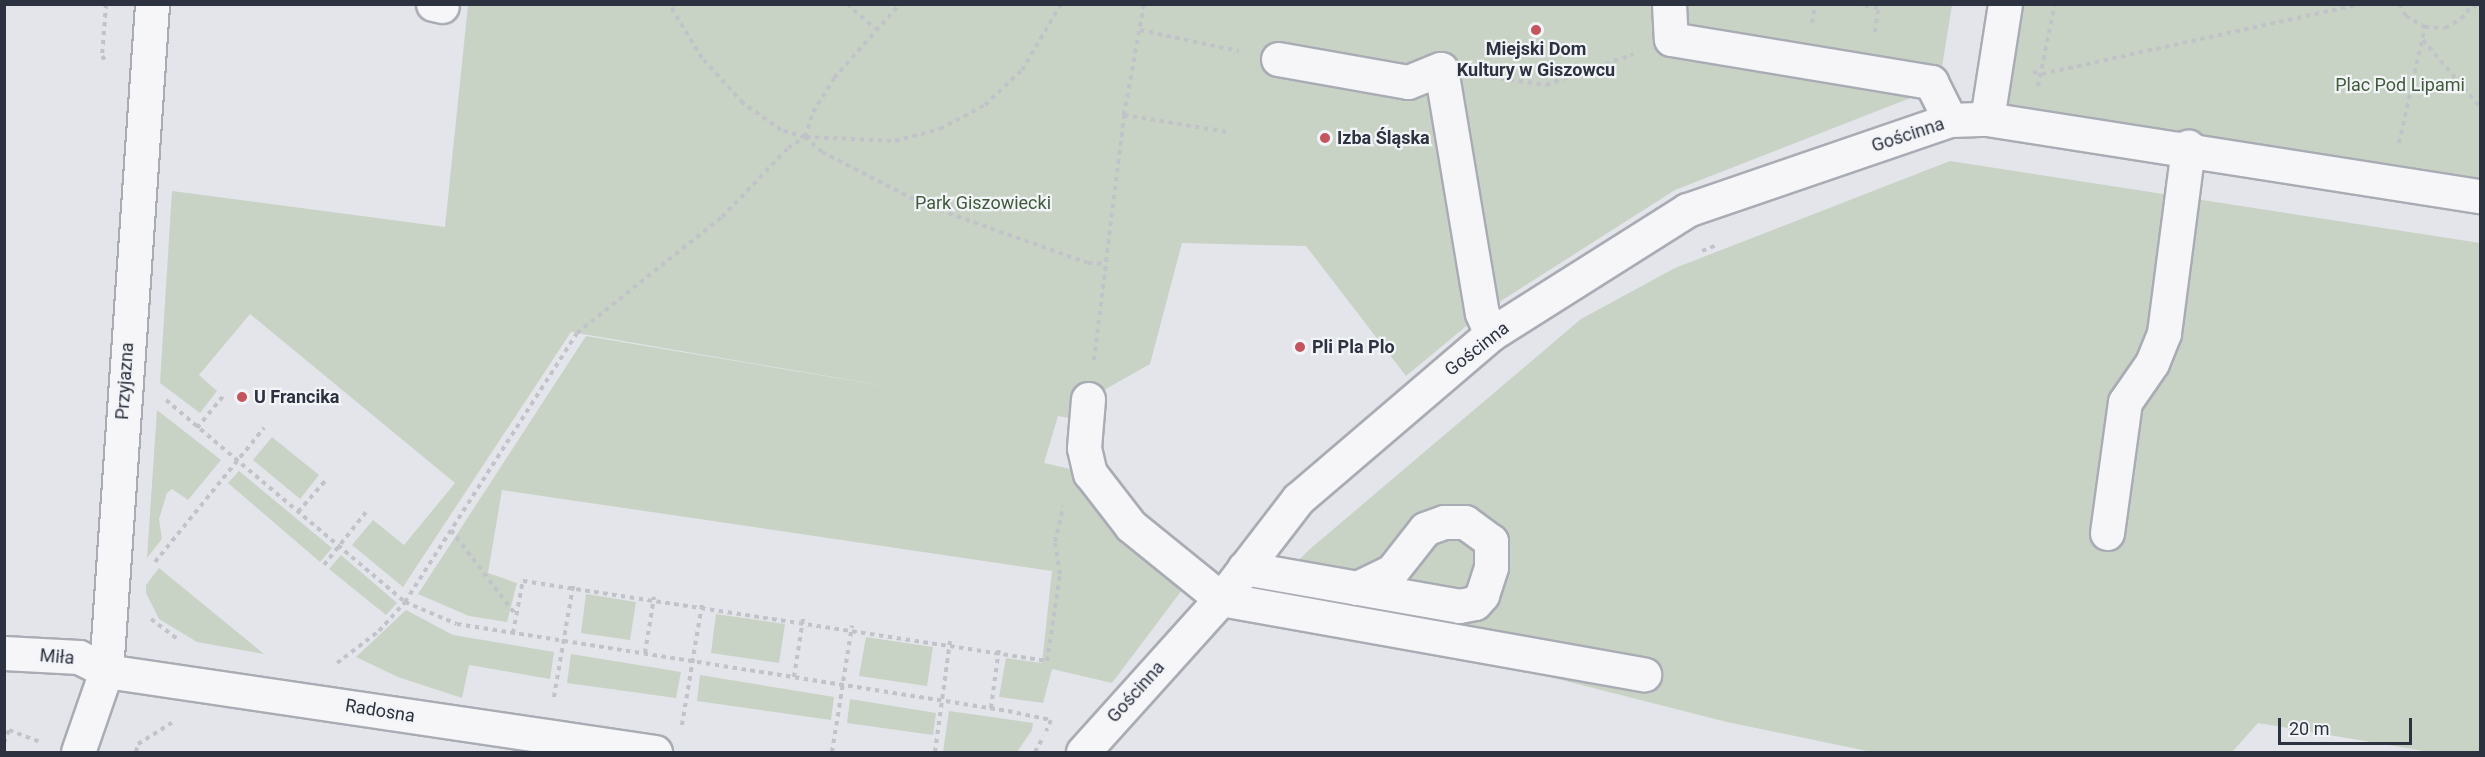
<!DOCTYPE html>
<meta charset="utf-8">
<style>
body{margin:0}
#map{position:relative;width:2485px;height:757px;overflow:hidden;background:#e3e5ea;font-family:Roboto,sans-serif}
div>[style]{position:absolute}
.green>*{inset:0;background:#c8d3c5}
.path>*{height:4px;margin-top:-2px;transform-origin:0;background:repeating-linear-gradient(90deg,#c2c3c9 0 4.5px,transparent 0 9px)}
.roads{filter:drop-shadow(2px 0 #a9acb4) drop-shadow(-2px 0 #a9acb4) drop-shadow(0 2px #a9acb4) drop-shadow(0 -2px #a9acb4)}
.minor>*{height:33px;margin:-16.5px;padding:0 16.5px;transform-origin:16.5px;border-radius:16.5px;background:#f6f6f9}
.dots>*{width:16px;height:16px;translate:-50% -50%;box-sizing:border-box;border:3px solid #f3f4f7;border-radius:50%}
span{translate:-50% -50%;white-space:nowrap;text-align:center;line-height:1.15;-webkit-text-stroke:4.5px #f3f4f7;paint-order:stroke}
.poi-label{font-size:18px;color:#2d3241;font-weight:700}
.left{translate:0 -50%;text-align:left}
.park-label{font-size:18px;color:#3f5b3b}
.street-label{font-size:18px;color:#2d3241}
.frame{position:absolute;inset:0;border:6px solid #2d3241;pointer-events:none}
.scale{position:absolute;left:2278px;top:718px;width:134px;height:27px;box-sizing:border-box;border:3px solid #2d3241;border-top:0;padding-left:8px;font-size:18px;line-height:21px;white-space:nowrap;color:#2d3241;-webkit-text-stroke:4px #f3f4f7;paint-order:stroke}
</style>
<div id="map">
<div class="green">
<i style="clip-path:polygon(468px 5px,1952px 5px,1942px 67px,1918px 95px,1675px 190px,1482px 313px,1406px 376px,1306px 246px,1182px 243px,1150px 364px,1088px 399px,1076px 419px,1058px 416px,1044px 463px,1079px 471px,1188px 582px,1112px 683px,1052px 669px,1043px 703px,999px 697px,1006px 658px,1042px 663px,1052px 571px,502px 490px,488px 573px,517px 583px,507px 622px,469px 616px,418px 594px,586px 336px,903px 389px,571px 332px,403px 587px,352px 545px,373px 520px,404px 545px,455px 483px,250px 314px,199px 375px,217px 391px,200px 413px,160px 383px,172px 191px,445px 227px)"></i>
<i style="clip-path:polygon(2022px 5px,2480px 5px,2480px 178px,2007px 104px)"></i>
<i style="clip-path:polygon(1950px 161px,2480px 243px,2480px 752px,2430px 752px,2258px 723px,2232px 752px,1872px 752px,1727px 722px,1530px 672px,1236px 621px,1310px 549px,1581px 319px,1675px 268px)"></i>
<i style="clip-path:polygon(157px 410px,221px 460px,188px 500px,172px 489px,167px 493px,159px 519px,162px 539px,147px 558px)"></i>
<i style="clip-path:polygon(272px 437px,319px 475px,300px 499px,253px 460px)"></i>
<i style="clip-path:polygon(239px 471px,332px 548px,320px 562px,228px 483px)"></i>
<i style="clip-path:polygon(341px 555px,397px 603px,386px 615px,329px 569px)"></i>
<i style="clip-path:polygon(159px 568px,264px 654px,197px 642px,159px 619px,146px 593px,146px 585px)"></i>
<i style="clip-path:polygon(586px 594px,636px 602px,630px 640px,581px 633px)"></i>
<i style="clip-path:polygon(406px 610px,453px 635px,554px 652px,550px 679px,469px 665px,462px 698px,398px 677px,356px 657px)"></i>
<i style="clip-path:polygon(716px 614px,785px 624px,779px 663px,711px 653px)"></i>
<i style="clip-path:polygon(866px 637px,933px 647px,927px 686px,859px 676px)"></i>
<i style="clip-path:polygon(571px 654px,681px 672px,676px 698px,567px 683px)"></i>
<i style="clip-path:polygon(700px 675px,834px 697px,831px 720px,697px 701px)"></i>
<i style="clip-path:polygon(850px 699px,936px 713px,933px 735px,847px 723px)"></i>
<i style="clip-path:polygon(949px 711px,1033px 723px,1032px 730px,1017px 752px,943px 752px)"></i>
</div>
<div class="path">
<i style="left:106px;top:4px;width:52px;rotate:94.4deg"></i>
<i style="left:102px;top:56px;width:9px;rotate:54deg"></i>
<i style="left:847px;top:4px;width:37px;rotate:41deg"></i>
<i style="left:1856px;top:4px;width:23px;rotate:10deg"></i>
<i style="left:2399px;top:4px;width:14px;rotate:60deg"></i>
<i style="left:2406px;top:16px;width:22px;rotate:30deg"></i>
<i style="left:2425px;top:27px;width:20px;rotate:3deg"></i>
<i style="left:2445px;top:28px;width:18px;rotate:-29deg"></i>
<i style="left:2461px;top:19px;width:19px;rotate:-51deg"></i>
<i style="left:2473px;top:5px;width:9px;rotate:36deg"></i>
<i style="left:1812px;top:23px;width:19px;rotate:-81deg"></i>
<i style="left:1140px;top:30px;width:101px;rotate:12deg"></i>
<i style="left:1875px;top:32px;width:28px;rotate:-82deg"></i>
<i style="left:2423px;top:40px;width:88px;rotate:49.6deg"></i>
<i style="left:2033px;top:72px;width:9px;rotate:13deg"></i>
<i style="left:2042px;top:74px;width:326px;rotate:-12.4deg"></i>
<i style="left:1483px;top:76px;width:64px;rotate:8.1deg"></i>
<i style="left:1546px;top:85px;width:93px;rotate:-19.4deg"></i>
<i style="left:2038px;top:86px;width:84px;rotate:-78.3deg"></i>
<i style="left:1124px;top:115px;width:105px;rotate:9.3deg"></i>
<i style="left:805px;top:137px;width:23px;rotate:41deg"></i>
<i style="left:822px;top:152px;width:114px;rotate:27.2deg"></i>
<i style="left:923px;top:204px;width:175px;rotate:19.7deg"></i>
<i style="left:1088px;top:263px;width:17px;rotate:3deg"></i>
<i style="left:805px;top:137px;width:26px;rotate:-72deg"></i>
<i style="left:813px;top:112px;width:40px;rotate:-58deg"></i>
<i style="left:834px;top:78px;width:99px;rotate:-48.3deg"></i>
<i style="left:806px;top:137px;width:89px;rotate:2.6deg"></i>
<i style="left:895px;top:141px;width:47px;rotate:-14.9deg"></i>
<i style="left:940px;top:129px;width:51px;rotate:-28.1deg"></i>
<i style="left:985px;top:105px;width:51px;rotate:-43.4deg"></i>
<i style="left:1022px;top:70px;width:77px;rotate:-59.4deg"></i>
<i style="left:2399px;top:143px;width:119px;rotate:-77.4deg"></i>
<i style="left:1702px;top:251px;width:16px;rotate:-22deg"></i>
<i style="left:1094px;top:360px;width:247px;rotate:-83deg"></i>
<i style="left:1124px;top:115px;width:113px;rotate:-79.8deg"></i>
<i style="left:166px;top:400px;width:313px;rotate:40.2deg"></i>
<i style="left:405px;top:602px;width:56px;rotate:22.9deg"></i>
<i style="left:457px;top:624px;width:558px;rotate:8.97deg"></i>
<i style="left:1008px;top:711px;width:44px;rotate:11.8deg"></i>
<i style="left:1051px;top:720px;width:12px;rotate:114deg"></i>
<i style="left:197px;top:428px;width:43px;rotate:-50.7deg"></i>
<i style="left:298px;top:512px;width:43px;rotate:-48.8deg"></i>
<i style="left:451px;top:530px;width:107px;rotate:52.6deg"></i>
<i style="left:155px;top:562px;width:173px;rotate:-50.9deg"></i>
<i style="left:324px;top:565px;width:68px;rotate:-51.6deg"></i>
<i style="left:523px;top:581px;width:530px;rotate:8.68deg"></i>
<i style="left:1047px;top:661px;width:88px;rotate:-81.5deg"></i>
<i style="left:1060px;top:574px;width:32px;rotate:-99deg"></i>
<i style="left:1055px;top:542px;width:37px;rotate:-77deg"></i>
<i style="left:151px;top:619px;width:35px;rotate:37deg"></i>
<i style="left:513px;top:633px;width:54px;rotate:-79.3deg"></i>
<i style="left:645px;top:653px;width:57px;rotate:-80.9deg"></i>
<i style="left:337px;top:663px;width:53px;rotate:-37.3deg"></i>
<i style="left:379px;top:631px;width:39px;rotate:-48deg"></i>
<i style="left:405px;top:602px;width:319px;rotate:-57.4deg"></i>
<i style="left:577px;top:333px;width:186px;rotate:-38.7deg"></i>
<i style="left:722px;top:217px;width:95px;rotate:-46.3deg"></i>
<i style="left:788px;top:148px;width:20px;rotate:-33deg"></i>
<i style="left:805px;top:137px;width:25px;rotate:-164deg"></i>
<i style="left:781px;top:130px;width:47px;rotate:-144.6deg"></i>
<i style="left:743px;top:103px;width:61px;rotate:-132.3deg"></i>
<i style="left:702px;top:58px;width:63px;rotate:-121.4deg"></i>
<i style="left:794px;top:677px;width:59px;rotate:-81.2deg"></i>
<i style="left:554px;top:697px;width:113px;rotate:-80.3deg"></i>
<i style="left:991px;top:708px;width:61px;rotate:-82.4deg"></i>
<i style="left:682px;top:725px;width:123px;rotate:-80.6deg"></i>
<i style="left:4px;top:743px;width:14px;rotate:-69deg"></i>
<i style="left:9px;top:730px;width:33px;rotate:21deg"></i>
<i style="left:136px;top:752px;width:8px;rotate:-76deg"></i>
<i style="left:138px;top:744px;width:40px;rotate:-32deg"></i>
<i style="left:832px;top:752px;width:128px;rotate:-81deg"></i>
<i style="left:935px;top:752px;width:112px;rotate:-82.3deg"></i>
<i style="left:1035px;top:752px;width:18px;rotate:-61deg"></i>
</div>
<div class="roads">
<div class="minor">
<i style="left:433px;top:4px;width:9px;rotate:13deg"></i>
<i style="left:1669px;top:4px;width:35px;rotate:87deg"></i>
<i style="left:1671px;top:39px;width:264px;rotate:9.4deg"></i>
<i style="left:1931px;top:82px;width:42px;rotate:63.4deg"></i>
<i style="left:1278px;top:59px;width:132px;rotate:10deg"></i>
<i style="left:1408px;top:82px;width:35px;rotate:-22deg"></i>
<i style="left:1441px;top:69px;width:247px;rotate:80.5deg"></i>
<i style="left:1482px;top:313px;width:23px;rotate:67deg"></i>
<i style="left:1987px;top:119px;width:116px;rotate:-81.1deg"></i>
<i style="left:1088px;top:399px;width:49px;rotate:94.7deg"></i>
<i style="left:1084px;top:448px;width:26px;rotate:77deg"></i>
<i style="left:1090px;top:473px;width:67px;rotate:52.3deg"></i>
<i style="left:1131px;top:526px;width:116px;rotate:39deg"></i>
<i style="left:1221px;top:599px;width:430px;rotate:10.1deg"></i>
<i style="left:2107px;top:533px;width:132px;rotate:-82.2deg"></i>
<i style="left:2125px;top:402px;width:47px;rotate:-55.3deg"></i>
<i style="left:2152px;top:363px;width:32px;rotate:-68deg"></i>
<i style="left:2164px;top:333px;width:188px;rotate:-82.6deg"></i>
<i style="left:1244px;top:568px;width:218px;rotate:10deg"></i>
<i style="left:1459px;top:606px;width:16px;rotate:-11deg"></i>
<i style="left:1475px;top:603px;width:11px;rotate:-49deg"></i>
<i style="left:1482px;top:595px;width:29px;rotate:-72deg"></i>
<i style="left:1491px;top:567px;width:26px;rotate:-90deg"></i>
<i style="left:1491px;top:541px;width:32px;rotate:-144deg"></i>
<i style="left:1465px;top:522px;width:21px;rotate:180deg"></i>
<i style="left:1444px;top:522px;width:20px;rotate:160deg"></i>
<i style="left:1425px;top:529px;width:53px;rotate:128.2deg"></i>
<i style="left:1392px;top:571px;width:39px;rotate:154deg"></i>
<i style="left:4px;top:653px;width:75px;rotate:3.1deg"></i>
<i style="left:79px;top:657px;width:30px;rotate:27deg"></i>
<i style="left:106px;top:671px;width:555px;rotate:8.39deg"></i>
<i style="left:78px;top:752px;width:86px;rotate:-70.9deg"></i>
<i style="left:106px;top:671px;width:669px;rotate:-86.05deg"></i>
<i style="left:1083px;top:752px;width:206px;rotate:-48deg"></i>
<i style="left:1221px;top:599px;width:126px;rotate:-52.4deg"></i>
<i style="left:1298px;top:499px;width:254px;rotate:-40.5deg"></i>
<i style="left:1491px;top:334px;width:232px;rotate:-32.3deg"></i>
<i style="left:1687px;top:210px;width:278px;rotate:-18.9deg"></i>
<i style="left:1950px;top:120px;width:37px;rotate:-2deg"></i>
<i style="left:1987px;top:119px;width:499px;rotate:8.9deg"></i>
</div>
</div>
<div class="dots">
<i style="left:1536px;top:30px;background:#c2555e"></i>
<i style="left:1325px;top:138px;background:#c2555e"></i>
<i style="left:1300px;top:347px;background:#c2555e"></i>
<i style="left:242px;top:397px;background:#c2555e"></i>
</div>
<div class="poi-label">
<span style="left:1536px;top:60px">Miejski Dom<br>Kultury w Giszowcu</span>
<span class="left" style="left:1337px;top:138px">Izba Śląska</span>
<span class="left" style="left:1312px;top:347px">Pli Pla Plo</span>
<span class="left" style="left:254px;top:397px">U Francika</span>
</div>
<div class="park-label">
<span style="left:2400px;top:85px">Plac Pod Lipami</span>
<span style="left:983px;top:203px">Park Giszowiecki</span>
</div>
<div class="street-label">
<span style="left:1908px;top:135px;rotate:-18deg">Gościnna</span>
<span style="left:1477px;top:349px;rotate:-38deg">Gościnna</span>
<span style="left:125px;top:381px;rotate:-86deg">Przyjazna</span>
<span style="left:57px;top:657px;rotate:5deg">Miła</span>
<span style="left:1136px;top:692px;rotate:-48deg">Gościnna</span>
<span style="left:380px;top:711px;rotate:9deg">Radosna</span>
</div>
<div class="frame"></div>
<div class="scale">20 m</div>
</div>
